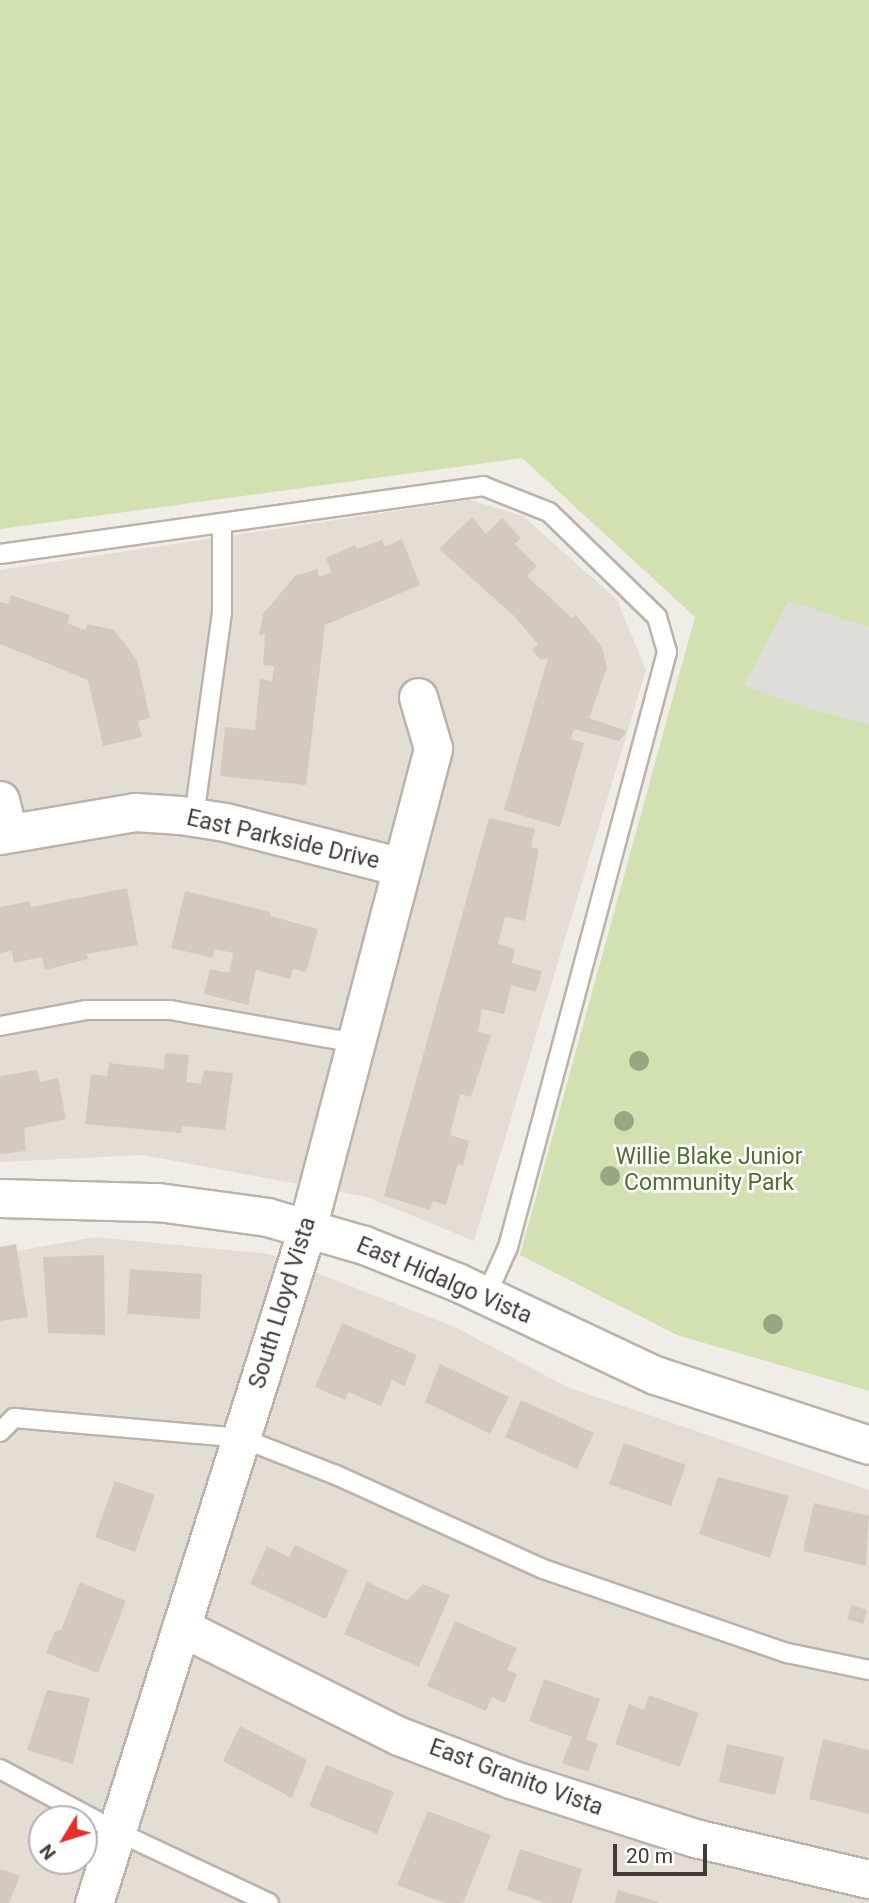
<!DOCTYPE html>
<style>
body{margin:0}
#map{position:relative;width:869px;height:1903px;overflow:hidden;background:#f1ece6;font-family:Roboto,sans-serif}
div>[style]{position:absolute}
.residential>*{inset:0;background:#e4ddd4}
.green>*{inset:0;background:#d2e1b2}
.parking>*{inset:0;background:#dfddda}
.building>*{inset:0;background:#d4c9bf}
.roads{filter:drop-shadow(2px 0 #bbb2a9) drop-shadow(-2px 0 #bbb2a9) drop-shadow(0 2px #bbb2a9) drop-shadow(0 -2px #bbb2a9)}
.lane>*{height:18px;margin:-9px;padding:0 9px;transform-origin:9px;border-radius:9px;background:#fff}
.street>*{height:37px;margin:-18.5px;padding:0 18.5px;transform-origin:18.5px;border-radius:18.5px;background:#fff}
.trees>*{width:20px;height:20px;margin:-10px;border-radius:50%;background:#98a781}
span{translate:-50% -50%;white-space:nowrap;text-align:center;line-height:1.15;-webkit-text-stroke:5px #fff;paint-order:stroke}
.street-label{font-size:23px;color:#433c36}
.park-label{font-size:23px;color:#4f6e2f}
.north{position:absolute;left:28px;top:1805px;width:70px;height:70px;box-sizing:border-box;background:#fff;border:2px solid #b4b1af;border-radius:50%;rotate:232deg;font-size:19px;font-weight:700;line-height:28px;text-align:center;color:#433c36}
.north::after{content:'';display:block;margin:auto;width:24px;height:32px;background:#e42e29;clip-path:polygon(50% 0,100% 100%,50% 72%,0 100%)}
.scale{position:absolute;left:613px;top:1844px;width:94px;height:32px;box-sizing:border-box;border:4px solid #433c36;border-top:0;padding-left:9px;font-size:21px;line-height:24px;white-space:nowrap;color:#433c36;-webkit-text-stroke:5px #fff;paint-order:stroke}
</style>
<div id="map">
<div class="residential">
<i style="clip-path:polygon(470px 500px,523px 516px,617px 600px,646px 670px,474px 1241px,367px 1197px,143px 1155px,0 1162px,0 570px)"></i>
<i style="clip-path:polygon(evenodd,95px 1237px,269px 1254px,457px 1328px,567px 1387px,869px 1490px,869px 1903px,0 1903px,0 1254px,95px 1237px,42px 1819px,84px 1819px,84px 1861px,42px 1861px,42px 1819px)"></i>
</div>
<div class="green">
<i style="clip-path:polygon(0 0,869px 0,869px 1391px,677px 1335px,520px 1255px,695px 617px,522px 458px,0 529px)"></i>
</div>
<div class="parking">
<i style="clip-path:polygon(789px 601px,869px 627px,869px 724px,803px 707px,744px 685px)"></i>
</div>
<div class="building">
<i style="clip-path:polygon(472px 517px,486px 534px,502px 518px,521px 538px,515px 544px,537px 566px,527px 576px,572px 618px,576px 615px,602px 647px,607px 668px,589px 718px,627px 731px,619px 741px,574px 729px,571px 739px,584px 743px,560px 827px,504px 810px,548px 658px,541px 660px,532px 650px,538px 644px,515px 617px,439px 549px)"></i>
<i style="clip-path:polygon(402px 539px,420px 585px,325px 625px,306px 785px,220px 776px,225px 727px,255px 730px,260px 679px,272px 681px,274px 666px,263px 665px,265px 634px,259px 636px,263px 614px,295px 576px,317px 569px,319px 577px,331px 572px,326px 558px,355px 545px,357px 549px,382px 540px,385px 547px)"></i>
<i style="clip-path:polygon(11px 595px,70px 615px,67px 623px,85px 630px,87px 624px,114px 630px,137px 660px,150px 718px,138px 721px,142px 737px,103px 746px,88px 680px,0 644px,0 602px,8px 604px)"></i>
<i style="clip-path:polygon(489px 818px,535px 829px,531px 847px,539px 849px,525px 921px,505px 917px,498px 944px,515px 949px,512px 963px,542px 971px,536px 992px,511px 985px,504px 1014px,482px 1009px,478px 1032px,491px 1035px,471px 1097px,460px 1094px,450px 1135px,469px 1141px,463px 1166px,458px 1163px,446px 1205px,433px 1201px,430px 1210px,384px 1196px)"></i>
<i style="clip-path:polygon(127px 888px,138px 945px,87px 954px,88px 959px,45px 970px,42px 957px,14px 963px,12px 951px,0 953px,0 907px,30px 901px,31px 907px)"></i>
<i style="clip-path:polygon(185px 891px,270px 912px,270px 916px,318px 929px,306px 972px,293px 969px,290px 979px,256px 970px,248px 1005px,204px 994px,210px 969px,229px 973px,233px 953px,215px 949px,213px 958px,171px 948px)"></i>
<i style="clip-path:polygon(165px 1053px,189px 1055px,186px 1082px,201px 1084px,204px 1070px,233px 1073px,225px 1130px,182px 1126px,181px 1133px,85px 1124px,91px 1074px,107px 1076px,109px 1063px,164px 1069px)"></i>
<i style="clip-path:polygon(37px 1070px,40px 1082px,58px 1078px,66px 1119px,24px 1128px,26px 1151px,0 1154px,0 1076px)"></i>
<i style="clip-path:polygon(16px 1244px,28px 1317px,0 1321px,0 1247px)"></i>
<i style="clip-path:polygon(104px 1255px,105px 1335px,48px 1333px,43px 1257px)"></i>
<i style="clip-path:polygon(130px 1269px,202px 1274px,200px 1319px,127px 1314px)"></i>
<i style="clip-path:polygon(342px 1323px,417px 1355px,404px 1386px,392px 1380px,381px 1406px,348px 1392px,345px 1400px,315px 1387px)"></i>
<i style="clip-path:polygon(440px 1364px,509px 1397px,490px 1434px,425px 1402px)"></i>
<i style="clip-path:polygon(521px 1400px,594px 1433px,577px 1469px,505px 1437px)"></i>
<i style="clip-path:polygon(624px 1443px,686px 1465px,671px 1506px,609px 1484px)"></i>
<i style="clip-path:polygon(718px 1477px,789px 1496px,770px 1558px,699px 1534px)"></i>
<i style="clip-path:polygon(115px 1481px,155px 1495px,135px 1552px,95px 1537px)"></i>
<i style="clip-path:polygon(814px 1503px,869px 1516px,866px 1566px,803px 1551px)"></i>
<i style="clip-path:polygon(295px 1545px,348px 1570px,326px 1619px,250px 1584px,267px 1546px,289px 1557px)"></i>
<i style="clip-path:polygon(80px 1582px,126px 1601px,98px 1673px,46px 1653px,55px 1631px,61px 1630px)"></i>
<i style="clip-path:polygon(367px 1582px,407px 1600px,423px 1584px,450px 1595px,419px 1667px,344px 1634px)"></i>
<i style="clip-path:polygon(852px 1605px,867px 1610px,863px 1624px,847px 1619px)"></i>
<i style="clip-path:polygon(455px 1621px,517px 1648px,507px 1670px,517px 1674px,505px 1703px,492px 1697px,486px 1711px,427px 1686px)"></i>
<i style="clip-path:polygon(544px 1679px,600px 1699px,586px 1739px,598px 1744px,588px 1772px,562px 1763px,572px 1737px,529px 1721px)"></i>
<i style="clip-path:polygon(47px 1690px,90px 1698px,73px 1764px,27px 1750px)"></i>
<i style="clip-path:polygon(649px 1695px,699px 1713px,680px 1767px,615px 1744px,629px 1704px,644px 1710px)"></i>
<i style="clip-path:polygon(240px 1726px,307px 1760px,292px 1798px,223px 1761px)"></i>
<i style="clip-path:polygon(823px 1739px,869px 1750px,869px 1814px,809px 1799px)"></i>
<i style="clip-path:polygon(727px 1744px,784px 1757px,775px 1795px,719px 1782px)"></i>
<i style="clip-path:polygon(326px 1765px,394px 1792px,377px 1834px,309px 1806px)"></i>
<i style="clip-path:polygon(428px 1811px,491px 1835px,463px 1903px,445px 1903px,397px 1885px)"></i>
<i style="clip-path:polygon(520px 1849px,582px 1869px,572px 1903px,546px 1903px,507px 1890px)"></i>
<i style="clip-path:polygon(0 1869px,20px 1876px,9px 1903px,0 1903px)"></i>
<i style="clip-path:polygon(618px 1890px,659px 1902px,659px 1903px,615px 1903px)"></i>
</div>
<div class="roads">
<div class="lane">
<i style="left:0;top:554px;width:488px;rotate:-8deg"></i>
<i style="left:483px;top:486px;width:71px;rotate:21.5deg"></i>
<i style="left:549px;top:512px;width:151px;rotate:44.2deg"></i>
<i style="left:657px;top:617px;width:36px;rotate:74deg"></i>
<i style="left:667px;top:652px;width:616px;rotate:104.96deg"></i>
<i style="left:508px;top:1247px;width:54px;rotate:114.2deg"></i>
<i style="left:194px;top:817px;width:206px;rotate:-82.2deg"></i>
<i style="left:222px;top:613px;width:90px;rotate:-90deg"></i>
<i style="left:0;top:1026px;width:87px;rotate:-10.5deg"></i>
<i style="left:86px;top:1010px;width:84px"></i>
<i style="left:170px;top:1010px;width:188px;rotate:10.1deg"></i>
<i style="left:0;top:1432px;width:20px;rotate:-45deg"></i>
<i style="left:14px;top:1418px;width:228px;rotate:5deg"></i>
<i style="left:241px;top:1438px;width:102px;rotate:21.3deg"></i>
<i style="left:336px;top:1475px;width:227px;rotate:24.4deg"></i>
<i style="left:543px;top:1569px;width:258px;rotate:19deg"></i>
<i style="left:787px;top:1653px;width:84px;rotate:11.7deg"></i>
<i style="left:0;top:1769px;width:134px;rotate:28.1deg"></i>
<i style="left:118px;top:1832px;width:167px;rotate:25.2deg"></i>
</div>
<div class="street">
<i style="left:0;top:800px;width:34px;rotate:76deg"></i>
<i style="left:0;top:835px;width:137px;rotate:-9.7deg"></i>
<i style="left:135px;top:812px;width:45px;rotate:3.8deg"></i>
<i style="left:180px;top:815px;width:46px;rotate:8.8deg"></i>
<i style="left:225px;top:822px;width:182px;rotate:14.3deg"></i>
<i style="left:0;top:1198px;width:158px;rotate:1.5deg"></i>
<i style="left:158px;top:1202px;width:110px;rotate:7.8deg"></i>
<i style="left:267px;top:1217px;width:101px;rotate:16.1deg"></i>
<i style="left:364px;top:1245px;width:100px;rotate:21.7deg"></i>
<i style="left:457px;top:1282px;width:219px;rotate:25.2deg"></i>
<i style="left:655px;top:1375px;width:225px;rotate:18.1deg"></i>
<i style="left:181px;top:1627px;width:244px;rotate:26.6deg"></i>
<i style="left:399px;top:1736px;width:120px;rotate:21deg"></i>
<i style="left:511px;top:1779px;width:193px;rotate:17.8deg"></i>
<i style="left:695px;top:1838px;width:179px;rotate:13.3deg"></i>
<i style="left:94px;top:1903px;width:707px;rotate:-72.46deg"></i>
<i style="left:307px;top:1229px;width:497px;rotate:-75.3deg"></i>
<i style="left:433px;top:748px;width:53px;rotate:-106.4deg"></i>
</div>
</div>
<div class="trees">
<i style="left:639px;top:1061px"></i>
<i style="left:624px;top:1121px"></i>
<i style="left:610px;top:1176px"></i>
<i style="left:773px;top:1324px"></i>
</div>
<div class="street-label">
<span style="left:283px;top:840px;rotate:13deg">East Parkside Drive</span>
<span style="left:444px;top:1281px;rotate:23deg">East Hidalgo Vista</span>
<span style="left:283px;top:1303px;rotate:-73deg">South Lloyd Vista</span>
<span style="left:516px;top:1778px;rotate:20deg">East Granito Vista</span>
</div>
<div class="park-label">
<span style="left:709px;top:1170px">Willie Blake Junior<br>Community Park</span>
</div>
<div class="north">N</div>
<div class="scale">20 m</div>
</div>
